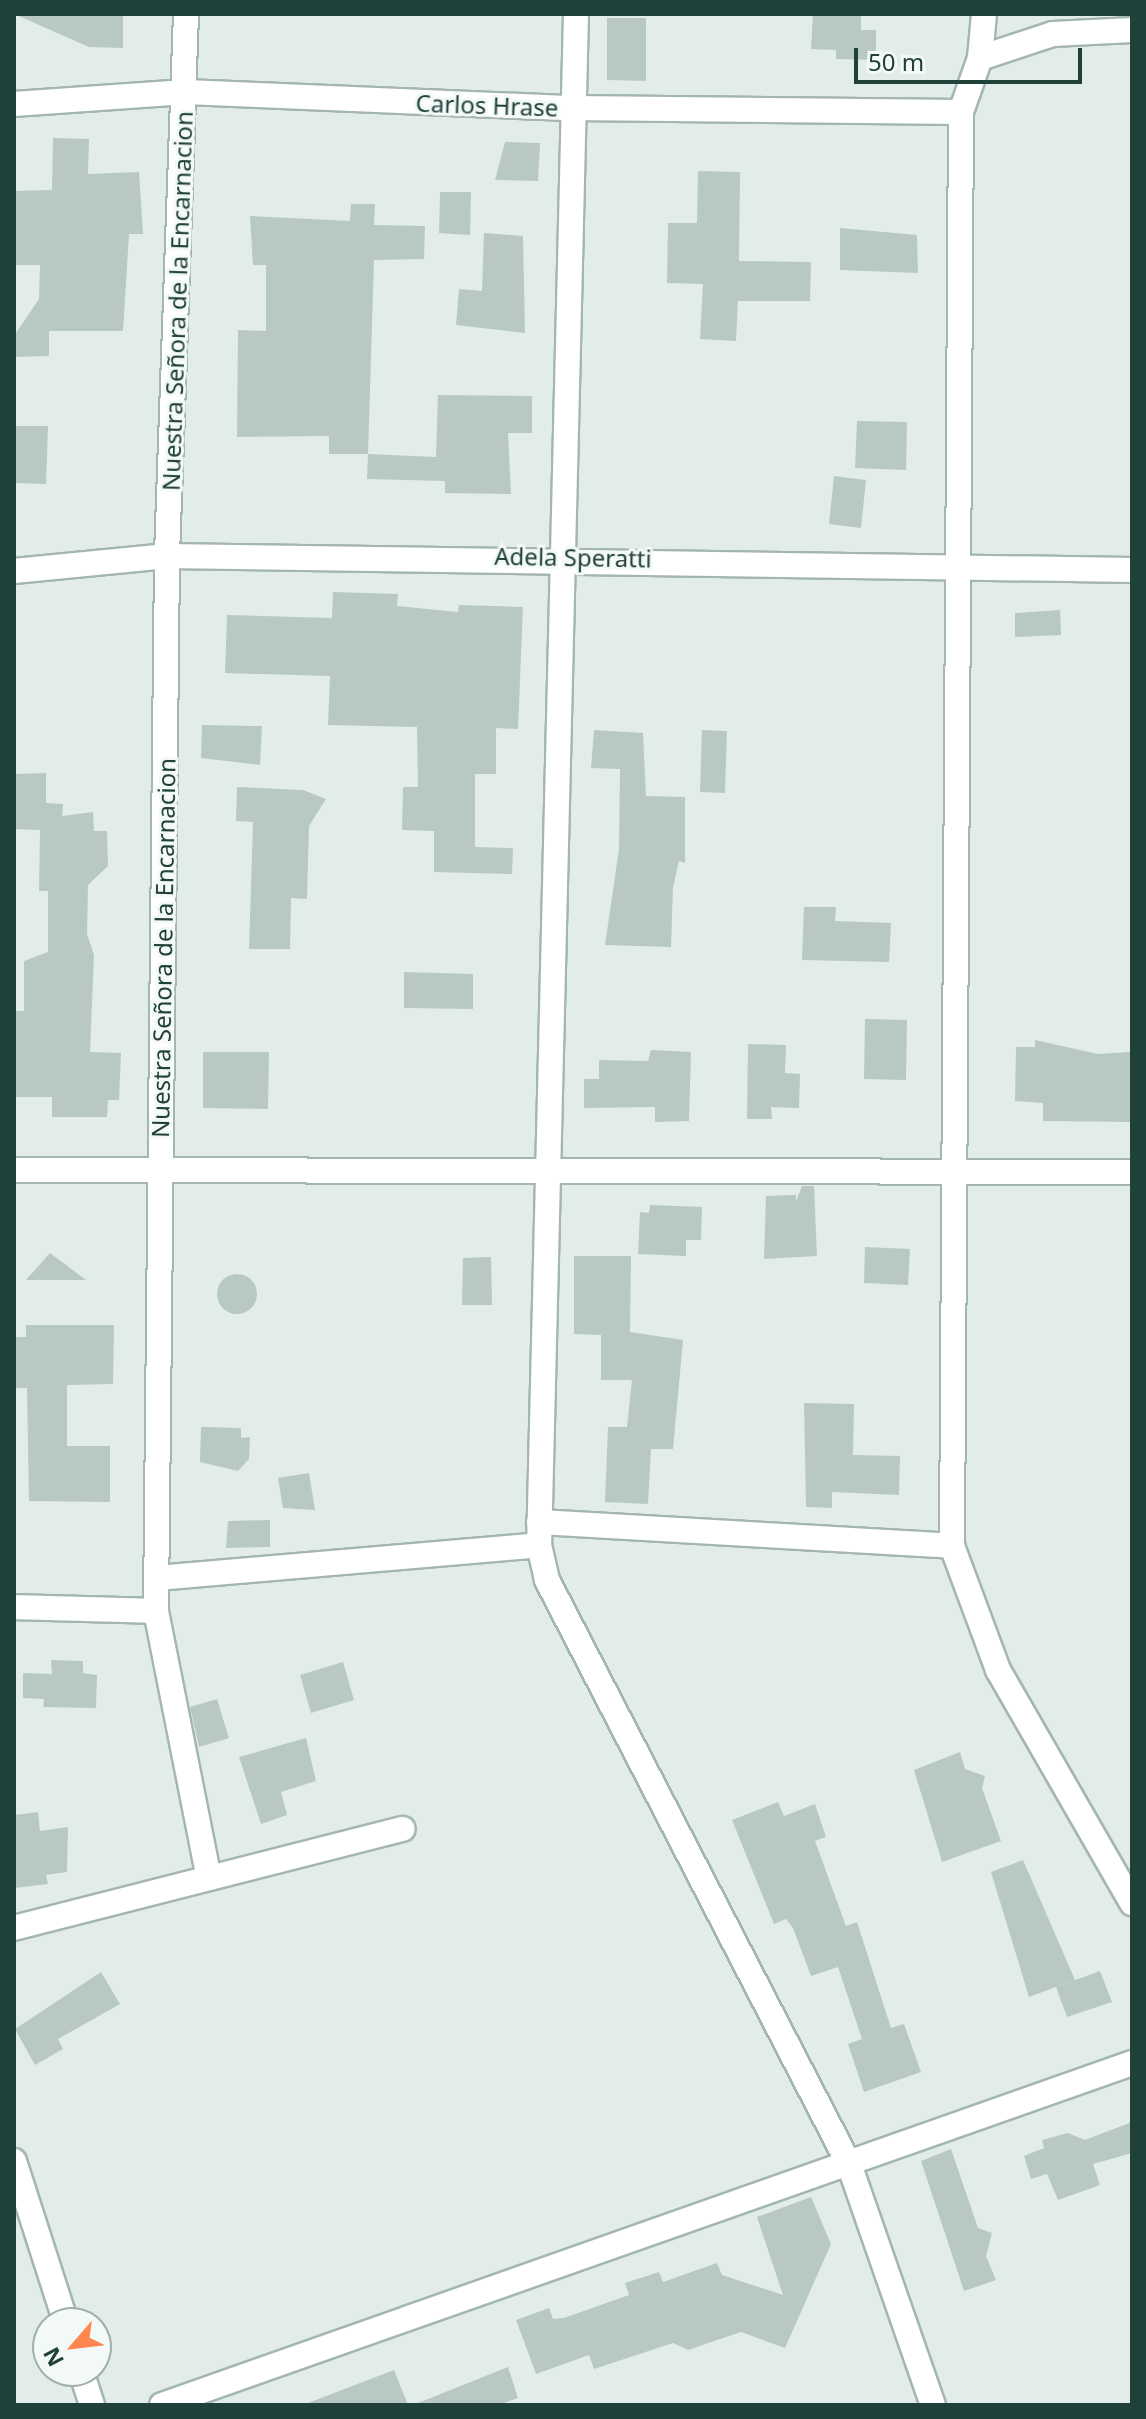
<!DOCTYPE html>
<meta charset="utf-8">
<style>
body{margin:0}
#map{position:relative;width:1146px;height:2419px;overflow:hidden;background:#e2ede9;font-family:"Noto Sans",sans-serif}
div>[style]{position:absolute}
.building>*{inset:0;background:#b7c9c2}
.round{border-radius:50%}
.roads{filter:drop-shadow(2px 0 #a4b6b1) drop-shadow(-2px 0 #a4b6b1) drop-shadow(0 2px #a4b6b1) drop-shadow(0 -2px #a4b6b1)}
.minor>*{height:24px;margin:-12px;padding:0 12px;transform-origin:12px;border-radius:12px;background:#fff}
span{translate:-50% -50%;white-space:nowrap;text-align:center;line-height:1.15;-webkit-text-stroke:6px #f3f9f7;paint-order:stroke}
.street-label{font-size:24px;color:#20403a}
.frame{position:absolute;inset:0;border:16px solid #20403a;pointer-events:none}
.north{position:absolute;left:32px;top:2307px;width:80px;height:80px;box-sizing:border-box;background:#f3f9f7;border:2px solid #9fafab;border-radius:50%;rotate:242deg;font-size:22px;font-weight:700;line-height:32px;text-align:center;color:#20403a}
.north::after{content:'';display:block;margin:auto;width:28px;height:36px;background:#ff864e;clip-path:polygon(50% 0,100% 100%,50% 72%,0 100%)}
.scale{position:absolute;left:854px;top:48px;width:228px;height:36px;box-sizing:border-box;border:4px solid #20403a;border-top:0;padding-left:10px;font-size:24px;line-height:28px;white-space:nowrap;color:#20403a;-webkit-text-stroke:6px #f3f9f7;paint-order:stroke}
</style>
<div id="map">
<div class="building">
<i style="clip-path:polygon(14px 14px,123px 14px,123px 48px,89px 47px)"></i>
<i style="clip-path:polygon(813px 14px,861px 14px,861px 30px,876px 30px,876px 60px,836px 59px,836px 50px,811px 49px)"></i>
<i style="clip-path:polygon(607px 18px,646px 18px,646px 81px,607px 80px)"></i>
<i style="clip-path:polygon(53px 138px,89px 139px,88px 174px,139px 172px,143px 234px,129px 234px,123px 331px,49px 331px,49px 356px,14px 357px,14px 336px,39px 299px,40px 265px,14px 265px,14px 191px,52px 190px)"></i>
<i style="clip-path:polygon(505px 142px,540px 143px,538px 181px,495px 180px)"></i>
<i style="clip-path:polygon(698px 171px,740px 172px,739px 261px,811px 262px,810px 301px,738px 301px,736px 341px,700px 339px,703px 284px,667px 283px,668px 223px,697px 223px)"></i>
<i style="clip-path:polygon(440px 192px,471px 192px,470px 235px,439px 233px)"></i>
<i style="clip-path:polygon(351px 204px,375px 204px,374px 225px,425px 226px,424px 259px,374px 260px,368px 454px,329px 454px,329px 436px,237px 437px,238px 330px,266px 331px,266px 265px,253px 265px,250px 216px,350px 221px)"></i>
<i style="clip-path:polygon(840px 228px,917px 235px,918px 273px,840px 270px)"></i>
<i style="clip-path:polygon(484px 233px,523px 236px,525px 333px,456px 325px,459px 289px,482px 291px)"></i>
<i style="clip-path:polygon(438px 395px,532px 396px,532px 433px,508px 433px,511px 494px,445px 493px,445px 481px,367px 479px,368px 454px,436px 457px)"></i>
<i style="clip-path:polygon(857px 421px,907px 422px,906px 470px,855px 468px)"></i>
<i style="clip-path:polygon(14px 426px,48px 426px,46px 484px,14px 483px)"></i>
<i style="clip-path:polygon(834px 476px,866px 480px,861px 528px,829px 524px)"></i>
<i style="clip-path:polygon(333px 592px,398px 594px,397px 606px,458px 612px,459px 605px,523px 607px,518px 729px,496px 728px,496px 774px,475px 774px,475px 847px,513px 848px,512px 874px,434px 872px,434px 831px,402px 830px,403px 787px,418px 787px,417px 727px,328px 725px,330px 676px,225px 673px,227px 615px,332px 618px)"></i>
<i style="clip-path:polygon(1060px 610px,1061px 635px,1015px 637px,1015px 613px)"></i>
<i style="clip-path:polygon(202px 725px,262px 726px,260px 765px,201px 758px)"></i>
<i style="clip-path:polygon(594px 730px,643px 733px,646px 796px,685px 797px,685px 863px,679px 861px,673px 887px,671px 947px,605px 945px,619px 849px,620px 769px,591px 768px)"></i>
<i style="clip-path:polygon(702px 730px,727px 731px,725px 793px,700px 792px)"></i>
<i style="clip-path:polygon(46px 773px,46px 803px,63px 804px,62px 816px,93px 812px,94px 831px,107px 831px,108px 866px,88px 885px,87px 934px,94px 955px,90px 1052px,121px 1053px,119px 1100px,108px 1100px,107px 1117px,52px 1117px,52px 1097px,14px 1097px,14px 1011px,24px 1011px,24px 961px,48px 952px,48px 891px,39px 891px,40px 830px,14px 829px,14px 774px)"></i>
<i style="clip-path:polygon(237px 787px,303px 790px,326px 799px,309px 826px,307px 899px,291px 898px,290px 949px,249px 949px,253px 822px,236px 821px)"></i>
<i style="clip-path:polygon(804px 907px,836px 907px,835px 921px,891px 923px,889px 962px,802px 960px)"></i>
<i style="clip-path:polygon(404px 972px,473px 974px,473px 1009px,404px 1008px)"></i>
<i style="clip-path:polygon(865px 1019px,907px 1020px,906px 1080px,864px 1079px)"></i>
<i style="clip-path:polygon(1035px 1040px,1098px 1054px,1130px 1052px,1132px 1122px,1043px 1121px,1043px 1103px,1015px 1101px,1016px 1047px,1035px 1047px)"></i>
<i style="clip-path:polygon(748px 1044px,786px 1045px,785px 1073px,800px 1074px,799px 1108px,771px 1107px,772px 1119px,747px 1119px)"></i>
<i style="clip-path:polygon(651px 1050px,691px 1052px,689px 1121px,655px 1122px,655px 1107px,584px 1108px,584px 1079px,599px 1079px,599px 1060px,648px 1061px)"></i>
<i style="clip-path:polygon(203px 1052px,269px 1052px,268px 1109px,203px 1108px)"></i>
<i style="clip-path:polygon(802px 1186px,814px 1186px,817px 1256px,764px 1259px,766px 1196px,796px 1195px,796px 1202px)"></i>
<i style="clip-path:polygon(650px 1205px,702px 1207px,701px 1240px,686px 1240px,686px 1256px,638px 1254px,640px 1212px,649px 1213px)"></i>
<i style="clip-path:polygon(865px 1247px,910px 1249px,908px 1285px,864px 1283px)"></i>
<i style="clip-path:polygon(50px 1253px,86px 1280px,26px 1280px)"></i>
<i style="clip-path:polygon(574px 1256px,631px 1256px,630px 1332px,683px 1340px,673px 1449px,651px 1449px,648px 1504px,605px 1502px,608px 1427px,627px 1427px,632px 1380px,601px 1380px,601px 1335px,574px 1334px)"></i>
<i style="clip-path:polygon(491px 1257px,492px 1305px,462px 1305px,463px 1258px)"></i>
<i class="round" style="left:217px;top:1274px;width:40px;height:40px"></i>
<i style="clip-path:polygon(26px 1325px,114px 1325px,113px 1384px,67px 1385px,67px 1446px,110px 1446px,110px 1502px,29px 1501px,27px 1388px,14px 1388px,14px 1337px,26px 1337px)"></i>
<i style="clip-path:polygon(804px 1403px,854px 1404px,853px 1455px,900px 1456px,899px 1495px,832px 1492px,832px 1508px,806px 1507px)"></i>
<i style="clip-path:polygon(201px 1427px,241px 1428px,241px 1438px,250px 1437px,249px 1459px,238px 1471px,200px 1462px)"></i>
<i style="clip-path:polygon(309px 1473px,315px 1510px,283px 1508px,278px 1478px)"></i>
<i style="clip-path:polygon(270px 1520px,270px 1547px,226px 1548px,228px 1521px)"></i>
<i style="clip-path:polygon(51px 1660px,83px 1661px,83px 1673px,97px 1675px,96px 1708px,43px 1707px,44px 1699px,23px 1698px,23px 1673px,52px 1674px)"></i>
<i style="clip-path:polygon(343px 1662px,354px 1700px,311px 1713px,300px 1675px)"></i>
<i style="clip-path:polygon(217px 1699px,229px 1738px,199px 1747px,190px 1707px)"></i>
<i style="clip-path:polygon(306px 1738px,316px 1781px,281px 1792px,287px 1815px,261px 1824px,239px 1757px)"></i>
<i style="clip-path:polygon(960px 1752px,965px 1769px,985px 1776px,982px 1788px,1001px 1841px,942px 1862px,914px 1770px)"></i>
<i style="clip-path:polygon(778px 1802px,784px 1816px,815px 1804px,826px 1837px,815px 1841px,846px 1926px,857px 1922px,891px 2028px,904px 2024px,921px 2072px,864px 2092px,848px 2044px,862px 2039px,838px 1967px,811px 1976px,793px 1928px,786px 1919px,774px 1924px,732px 1820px)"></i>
<i style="clip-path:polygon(38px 1812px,40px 1831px,68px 1827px,67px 1872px,46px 1875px,48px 1884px,14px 1888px,14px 1815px)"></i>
<i style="clip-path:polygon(1023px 1860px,1075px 1980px,1029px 1997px,991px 1872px)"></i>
<i style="clip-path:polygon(1100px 1971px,1112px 2002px,1067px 2017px,1056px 1987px)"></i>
<i style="clip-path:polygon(101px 1972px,120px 2004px,58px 2039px,63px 2049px,35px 2065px,15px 2029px)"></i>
<i style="clip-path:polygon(1132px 2122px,1132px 2153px,1093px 2164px,1100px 2185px,1058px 2200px,1047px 2174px,1031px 2179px,1024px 2156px,1044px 2148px,1042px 2140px,1068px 2133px,1085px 2140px)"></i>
<i style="clip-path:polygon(951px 2149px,978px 2228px,992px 2233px,986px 2256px,996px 2280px,964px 2291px,921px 2161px)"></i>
<i style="clip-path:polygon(811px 2197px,831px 2244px,785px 2348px,741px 2332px,688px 2350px,673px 2343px,594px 2369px,589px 2355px,536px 2374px,516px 2320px,549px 2308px,553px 2319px,564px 2318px,629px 2295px,625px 2283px,659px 2272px,663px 2282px,717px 2263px,722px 2275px,783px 2295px,757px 2217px)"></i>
<i style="clip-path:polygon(508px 2367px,518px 2398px,498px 2405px,413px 2405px)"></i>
<i style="clip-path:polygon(394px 2370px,408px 2405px,309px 2405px,308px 2403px)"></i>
</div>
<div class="roads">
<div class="minor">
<i style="left:186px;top:14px;width:542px;rotate:92.01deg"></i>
<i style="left:167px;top:556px;width:1055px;rotate:90.6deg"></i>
<i style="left:156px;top:1611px;width:272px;rotate:78.8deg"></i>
<i style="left:576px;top:14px;width:1531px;rotate:91.38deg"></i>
<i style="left:539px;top:1545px;width:36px;rotate:77deg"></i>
<i style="left:547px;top:1580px;width:657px;rotate:62.66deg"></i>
<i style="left:849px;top:2164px;width:255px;rotate:70.8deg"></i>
<i style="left:984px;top:14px;width:44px;rotate:95.2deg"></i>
<i style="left:980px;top:58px;width:57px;rotate:109.4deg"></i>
<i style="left:961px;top:112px;width:1434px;rotate:90.36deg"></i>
<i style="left:952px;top:1546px;width:132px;rotate:69.6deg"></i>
<i style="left:998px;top:1670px;width:269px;rotate:60.1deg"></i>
<i style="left:980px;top:58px;width:77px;rotate:-18.2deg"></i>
<i style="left:1053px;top:34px;width:79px;rotate:-2.9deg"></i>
<i style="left:14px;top:104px;width:172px;rotate:-4deg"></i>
<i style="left:186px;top:92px;width:387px;rotate:2.4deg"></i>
<i style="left:573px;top:108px;width:388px;rotate:0.6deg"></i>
<i style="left:14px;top:571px;width:154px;rotate:-5.6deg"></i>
<i style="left:167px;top:556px;width:965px;rotate:0.83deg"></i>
<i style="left:14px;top:1170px;width:1118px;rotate:0.1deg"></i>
<i style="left:539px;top:1522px;width:414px;rotate:3.3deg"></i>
<i style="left:157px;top:1578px;width:383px;rotate:-4.9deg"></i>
<i style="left:14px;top:1607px;width:142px;rotate:1.6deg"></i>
<i style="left:14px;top:1928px;width:401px;rotate:-14.3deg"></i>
<i style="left:14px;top:2161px;width:170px;rotate:72.2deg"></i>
<i style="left:81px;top:2371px;width:36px;rotate:72deg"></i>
<i style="left:162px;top:2405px;width:1029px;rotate:-19.42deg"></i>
</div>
</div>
<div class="street-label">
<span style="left:487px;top:105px;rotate:2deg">Carlos Hrase</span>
<span style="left:177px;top:301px;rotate:-88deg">Nuestra Señora de la Encarnacion</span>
<span style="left:573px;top:557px;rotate:1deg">Adela Speratti</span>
<span style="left:163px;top:948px;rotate:-89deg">Nuestra Señora de la Encarnacion</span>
</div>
<div class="frame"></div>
<div class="north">N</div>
<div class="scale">50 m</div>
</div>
